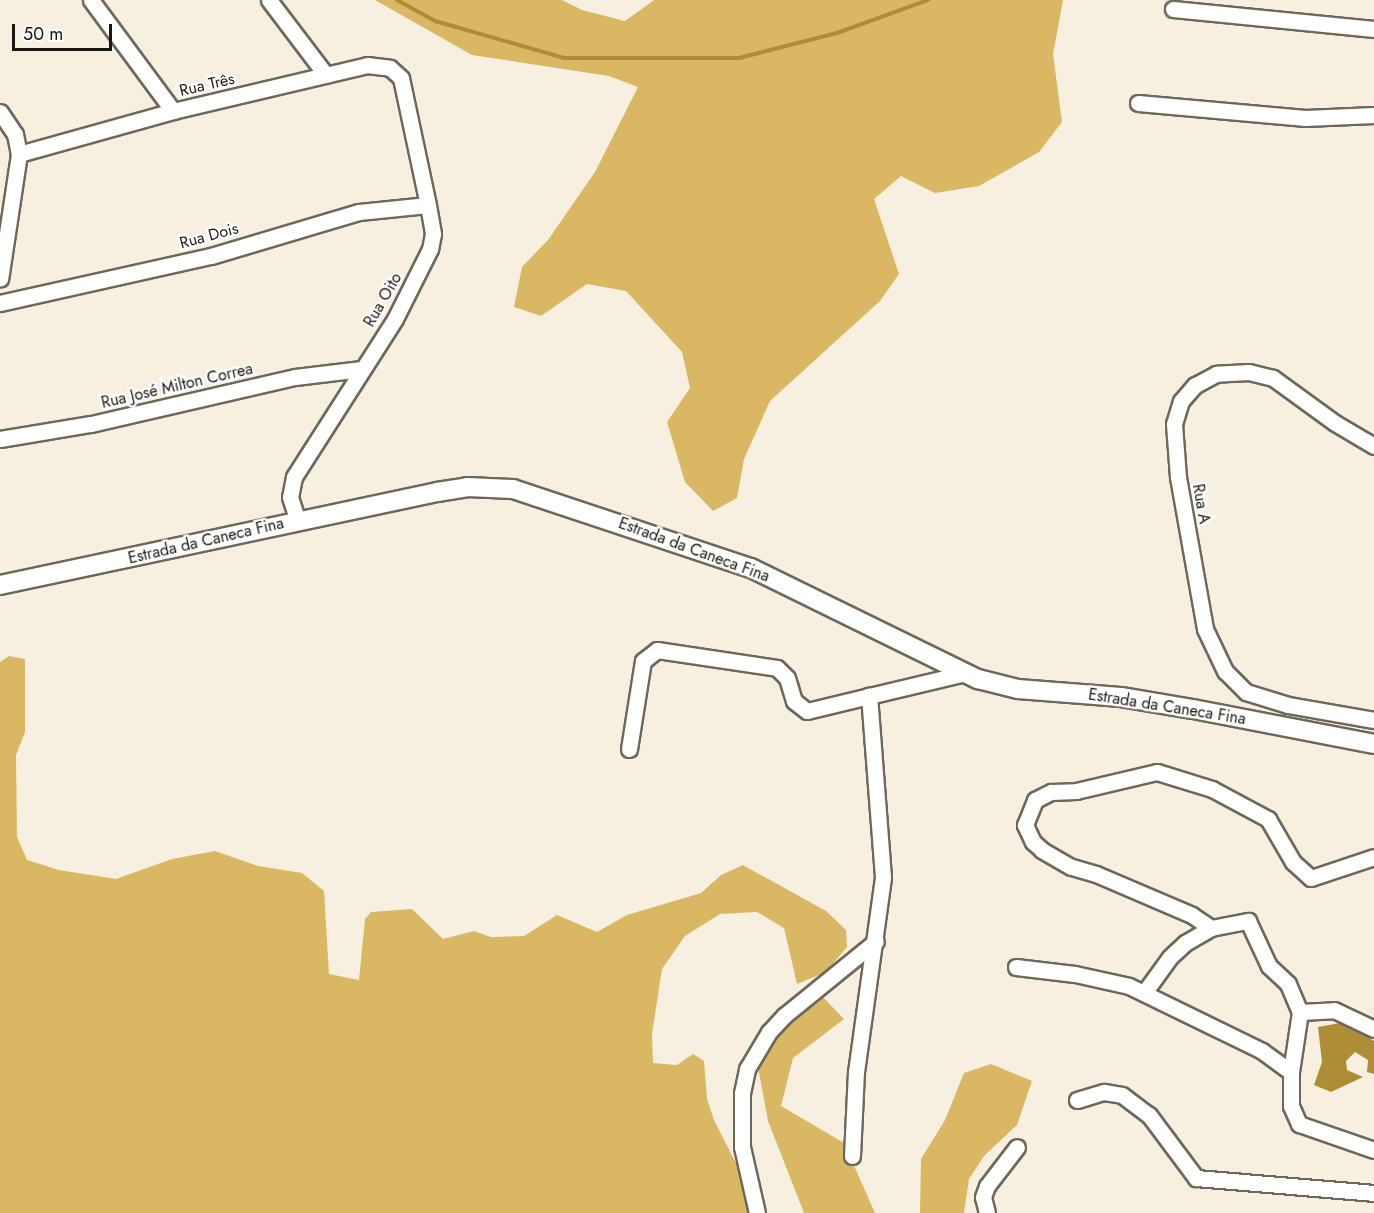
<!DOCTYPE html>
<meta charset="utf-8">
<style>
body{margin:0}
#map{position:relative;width:1374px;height:1213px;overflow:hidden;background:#f7f0e1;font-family:Jost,sans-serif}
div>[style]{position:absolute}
.forest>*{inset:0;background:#dab863}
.water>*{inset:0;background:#ae8d37}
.stream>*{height:4px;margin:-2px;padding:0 2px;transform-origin:2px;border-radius:2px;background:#ae8d37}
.roads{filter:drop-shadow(2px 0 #6e685a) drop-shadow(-2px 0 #6e685a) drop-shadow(0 2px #6e685a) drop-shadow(0 -2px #6e685a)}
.minor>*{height:15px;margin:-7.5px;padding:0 7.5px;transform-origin:7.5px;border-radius:7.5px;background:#fff}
.tertiary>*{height:18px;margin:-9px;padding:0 9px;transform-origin:9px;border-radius:9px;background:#fff}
span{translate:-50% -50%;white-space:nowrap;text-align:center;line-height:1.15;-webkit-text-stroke:4.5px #fff;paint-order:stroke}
.street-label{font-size:16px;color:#1a1712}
.scale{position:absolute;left:12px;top:24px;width:100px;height:27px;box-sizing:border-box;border:3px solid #1a1712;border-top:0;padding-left:8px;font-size:18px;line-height:21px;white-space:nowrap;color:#1a1712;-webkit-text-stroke:4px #fff;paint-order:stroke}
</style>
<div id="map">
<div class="forest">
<i style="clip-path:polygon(375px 0,562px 0,582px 10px,625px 21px,654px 0,1063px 0,1053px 54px,1062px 122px,1039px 152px,979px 186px,935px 193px,901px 176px,874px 199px,899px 274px,880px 301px,770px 401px,744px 459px,737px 498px,713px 511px,685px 482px,667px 422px,690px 388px,682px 352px,626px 291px,587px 284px,541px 316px,514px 307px,522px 267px,548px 240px,595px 172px,638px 87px,609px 76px,472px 55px)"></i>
<i style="clip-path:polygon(9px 656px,25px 659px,25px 732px,16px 755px,17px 837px,27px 860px,59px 870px,116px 879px,172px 859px,215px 851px,258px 866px,302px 873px,324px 891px,329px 974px,359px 980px,365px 919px,371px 912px,412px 909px,443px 939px,474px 931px,491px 937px,524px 936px,557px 915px,597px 932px,627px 915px,701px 893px,721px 875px,743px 865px,826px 911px,846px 930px,847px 947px,826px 972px,797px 984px,784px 928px,757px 912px,720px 914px,685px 936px,662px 969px,652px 1034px,653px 1063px,677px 1065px,693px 1054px,704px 1061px,707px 1099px,714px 1120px,747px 1185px,753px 1213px,0 1213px,0 662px)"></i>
<i style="clip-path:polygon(821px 995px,844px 1019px,793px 1058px,781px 1106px,844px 1143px,875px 1213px,804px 1213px,768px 1121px,758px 1067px,768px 1039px)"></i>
<i style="clip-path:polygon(991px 1064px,1032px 1081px,1017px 1125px,984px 1156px,969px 1179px,964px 1213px,920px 1213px,921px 1159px,945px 1120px,964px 1073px)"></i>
</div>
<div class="water">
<i style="clip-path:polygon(1345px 1022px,1374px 1041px,1374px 1074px,1367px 1072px,1368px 1060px,1355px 1052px,1346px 1061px,1347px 1070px,1363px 1077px,1331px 1092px,1314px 1085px,1322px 1062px,1318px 1027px)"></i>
</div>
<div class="stream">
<i style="left:397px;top:0;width:43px;rotate:28.9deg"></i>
<i style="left:435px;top:21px;width:134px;rotate:16deg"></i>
<i style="left:564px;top:58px;width:175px"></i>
<i style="left:739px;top:58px;width:101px;rotate:-14.3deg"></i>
<i style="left:837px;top:33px;width:97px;rotate:-19.9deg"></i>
</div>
<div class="roads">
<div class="minor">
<i style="left:91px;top:0;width:138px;rotate:53.5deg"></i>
<i style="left:269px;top:0;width:94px;rotate:52.8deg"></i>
<i style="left:1173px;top:9px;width:202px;rotate:5.7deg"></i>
<i style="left:1138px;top:103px;width:168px;rotate:5.1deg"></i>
<i style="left:1305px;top:118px;width:69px;rotate:-2.5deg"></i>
<i style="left:0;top:112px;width:27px;rotate:56deg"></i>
<i style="left:15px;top:134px;width:20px;rotate:79deg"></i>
<i style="left:19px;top:154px;width:126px;rotate:98.6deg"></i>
<i style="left:19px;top:154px;width:160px;rotate:-15.6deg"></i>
<i style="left:173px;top:111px;width:199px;rotate:-13.3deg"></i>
<i style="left:367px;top:65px;width:23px;rotate:7deg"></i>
<i style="left:390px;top:68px;width:15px;rotate:42deg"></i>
<i style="left:401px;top:78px;width:130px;rotate:78deg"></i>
<i style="left:428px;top:205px;width:29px;rotate:80deg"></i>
<i style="left:433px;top:234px;width:15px;rotate:101deg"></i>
<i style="left:430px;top:249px;width:78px;rotate:116.6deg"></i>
<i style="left:395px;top:319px;width:188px;rotate:122.6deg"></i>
<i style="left:294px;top:477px;width:20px;rotate:101deg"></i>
<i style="left:290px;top:497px;width:23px;rotate:72deg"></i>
<i style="left:0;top:303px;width:216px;rotate:-12.6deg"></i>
<i style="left:211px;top:256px;width:154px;rotate:-16.6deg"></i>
<i style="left:359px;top:212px;width:69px;rotate:-5.8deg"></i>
<i style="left:0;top:439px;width:92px;rotate:-9.4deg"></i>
<i style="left:91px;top:424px;width:209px;rotate:-13deg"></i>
<i style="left:295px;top:377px;width:67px;rotate:-6.8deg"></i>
<i style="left:1374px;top:446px;width:45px;rotate:-149.5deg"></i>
<i style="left:1335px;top:423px;width:77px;rotate:-144deg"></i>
<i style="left:1273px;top:378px;width:25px;rotate:-166deg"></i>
<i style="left:1249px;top:372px;width:33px;rotate:177deg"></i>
<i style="left:1216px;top:374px;width:24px;rotate:152deg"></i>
<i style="left:1195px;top:385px;width:21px;rotate:131deg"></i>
<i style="left:1181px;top:401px;width:24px;rotate:107deg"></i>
<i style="left:1174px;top:424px;width:53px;rotate:85.7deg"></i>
<i style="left:1178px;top:477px;width:154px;rotate:79.9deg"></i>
<i style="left:1205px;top:629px;width:47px;rotate:64.5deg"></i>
<i style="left:1225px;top:671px;width:30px;rotate:45deg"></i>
<i style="left:1246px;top:692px;width:44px;rotate:17.2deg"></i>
<i style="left:1288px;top:705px;width:87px;rotate:9.9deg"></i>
<i style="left:629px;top:749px;width:89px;rotate:-81deg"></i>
<i style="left:643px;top:661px;width:18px;rotate:-38deg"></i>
<i style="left:657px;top:650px;width:121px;rotate:8.5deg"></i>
<i style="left:777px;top:668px;width:14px;rotate:45deg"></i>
<i style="left:787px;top:678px;width:24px;rotate:73deg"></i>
<i style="left:794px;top:701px;width:16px;rotate:38deg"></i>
<i style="left:807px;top:711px;width:64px;rotate:-13.6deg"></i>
<i style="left:1211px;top:928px;width:23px;rotate:-146deg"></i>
<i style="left:1192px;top:915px;width:104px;rotate:-156.9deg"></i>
<i style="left:1096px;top:874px;width:26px;rotate:-164deg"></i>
<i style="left:1071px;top:867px;width:34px;rotate:-150deg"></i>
<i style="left:1042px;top:850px;width:12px;rotate:-138deg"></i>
<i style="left:1033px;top:842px;width:19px;rotate:-115deg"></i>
<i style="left:1025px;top:825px;width:27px;rotate:-68deg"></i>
<i style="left:1035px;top:800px;width:18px;rotate:-27deg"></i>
<i style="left:1051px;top:792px;width:25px;rotate:-2deg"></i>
<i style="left:1076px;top:791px;width:83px;rotate:-13.2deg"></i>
<i style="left:1157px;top:772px;width:58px;rotate:17.2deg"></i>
<i style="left:1212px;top:789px;width:64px;rotate:28.2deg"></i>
<i style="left:1268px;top:819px;width:50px;rotate:59.8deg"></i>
<i style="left:1293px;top:862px;width:24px;rotate:42deg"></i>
<i style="left:1311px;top:878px;width:66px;rotate:-18.4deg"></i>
<i style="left:1016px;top:967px;width:59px;rotate:6.8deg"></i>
<i style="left:1075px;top:974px;width:55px;rotate:12.5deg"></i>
<i style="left:1129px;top:986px;width:148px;rotate:26deg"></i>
<i style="left:1262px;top:1051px;width:36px;rotate:36deg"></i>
<i style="left:1291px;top:1072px;width:34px;rotate:90deg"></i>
<i style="left:1291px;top:1106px;width:20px;rotate:66deg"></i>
<i style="left:1299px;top:1124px;width:79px;rotate:19.1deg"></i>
<i style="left:1144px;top:993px;width:44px;rotate:-54.2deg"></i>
<i style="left:1170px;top:957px;width:21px;rotate:-43deg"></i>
<i style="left:1185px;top:943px;width:30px;rotate:-30deg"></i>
<i style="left:1211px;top:928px;width:38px;rotate:-11deg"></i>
<i style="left:1248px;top:921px;width:50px;rotate:65deg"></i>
<i style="left:1269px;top:966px;width:26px;rotate:43deg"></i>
<i style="left:1288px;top:984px;width:30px;rotate:67deg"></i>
<i style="left:1291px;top:1072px;width:61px;rotate:-81.5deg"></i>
<i style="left:1300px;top:1012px;width:34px;rotate:-3deg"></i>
<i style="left:1334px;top:1010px;width:44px;rotate:25.4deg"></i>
<i style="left:1077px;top:1100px;width:28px;rotate:-17deg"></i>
<i style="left:1104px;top:1092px;width:18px;rotate:9deg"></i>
<i style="left:1122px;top:1095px;width:34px;rotate:37deg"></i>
<i style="left:1149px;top:1115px;width:79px;rotate:53.3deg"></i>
<i style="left:1196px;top:1178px;width:179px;rotate:4.8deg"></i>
<i style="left:852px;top:1156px;width:84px;rotate:-87.3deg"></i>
<i style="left:856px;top:1072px;width:197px;rotate:-82.1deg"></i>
<i style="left:883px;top:877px;width:182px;rotate:-94.4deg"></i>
<i style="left:869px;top:696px;width:95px;rotate:-13.4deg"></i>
<i style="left:757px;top:1213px;width:68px;rotate:-102.8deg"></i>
<i style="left:742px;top:1147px;width:54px;rotate:-90deg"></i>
<i style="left:742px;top:1093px;width:25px;rotate:-78deg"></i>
<i style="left:747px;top:1069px;width:43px;rotate:-59.3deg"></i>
<i style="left:769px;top:1032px;width:23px;rotate:-47deg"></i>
<i style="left:785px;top:1015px;width:117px;rotate:-39.1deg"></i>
<i style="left:987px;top:1213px;width:16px;rotate:-104deg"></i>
<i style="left:983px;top:1197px;width:12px;rotate:-70deg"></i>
<i style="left:987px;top:1186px;width:49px;rotate:-52.4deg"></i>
</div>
<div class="tertiary">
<i style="left:0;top:585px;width:447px;rotate:-12deg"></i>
<i style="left:437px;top:492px;width:30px;rotate:-9deg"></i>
<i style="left:467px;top:487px;width:46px;rotate:2.5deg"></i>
<i style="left:513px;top:489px;width:251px;rotate:18.4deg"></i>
<i style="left:751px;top:568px;width:253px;rotate:26.1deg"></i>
<i style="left:978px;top:679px;width:41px;rotate:14deg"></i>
<i style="left:1018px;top:689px;width:103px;rotate:4.4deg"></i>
<i style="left:1121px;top:697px;width:73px;rotate:9.5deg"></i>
<i style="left:1193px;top:709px;width:184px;rotate:10.9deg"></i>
</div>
</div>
<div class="street-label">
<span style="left:207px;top:85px;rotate:-13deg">Rua Três</span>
<span style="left:209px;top:236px;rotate:-15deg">Rua Dois</span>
<span style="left:383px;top:300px;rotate:-60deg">Rua Oito</span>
<span style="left:177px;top:386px;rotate:-13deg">Rua José Milton Correa</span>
<span style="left:1201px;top:504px;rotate:80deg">Rua A</span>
<span style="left:206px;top:541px;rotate:-13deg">Estrada da Caneca Fina</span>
<span style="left:694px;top:550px;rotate:20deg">Estrada da Caneca Fina</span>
<span style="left:1167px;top:707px;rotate:9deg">Estrada da Caneca Fina</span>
</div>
<div class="scale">50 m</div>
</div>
